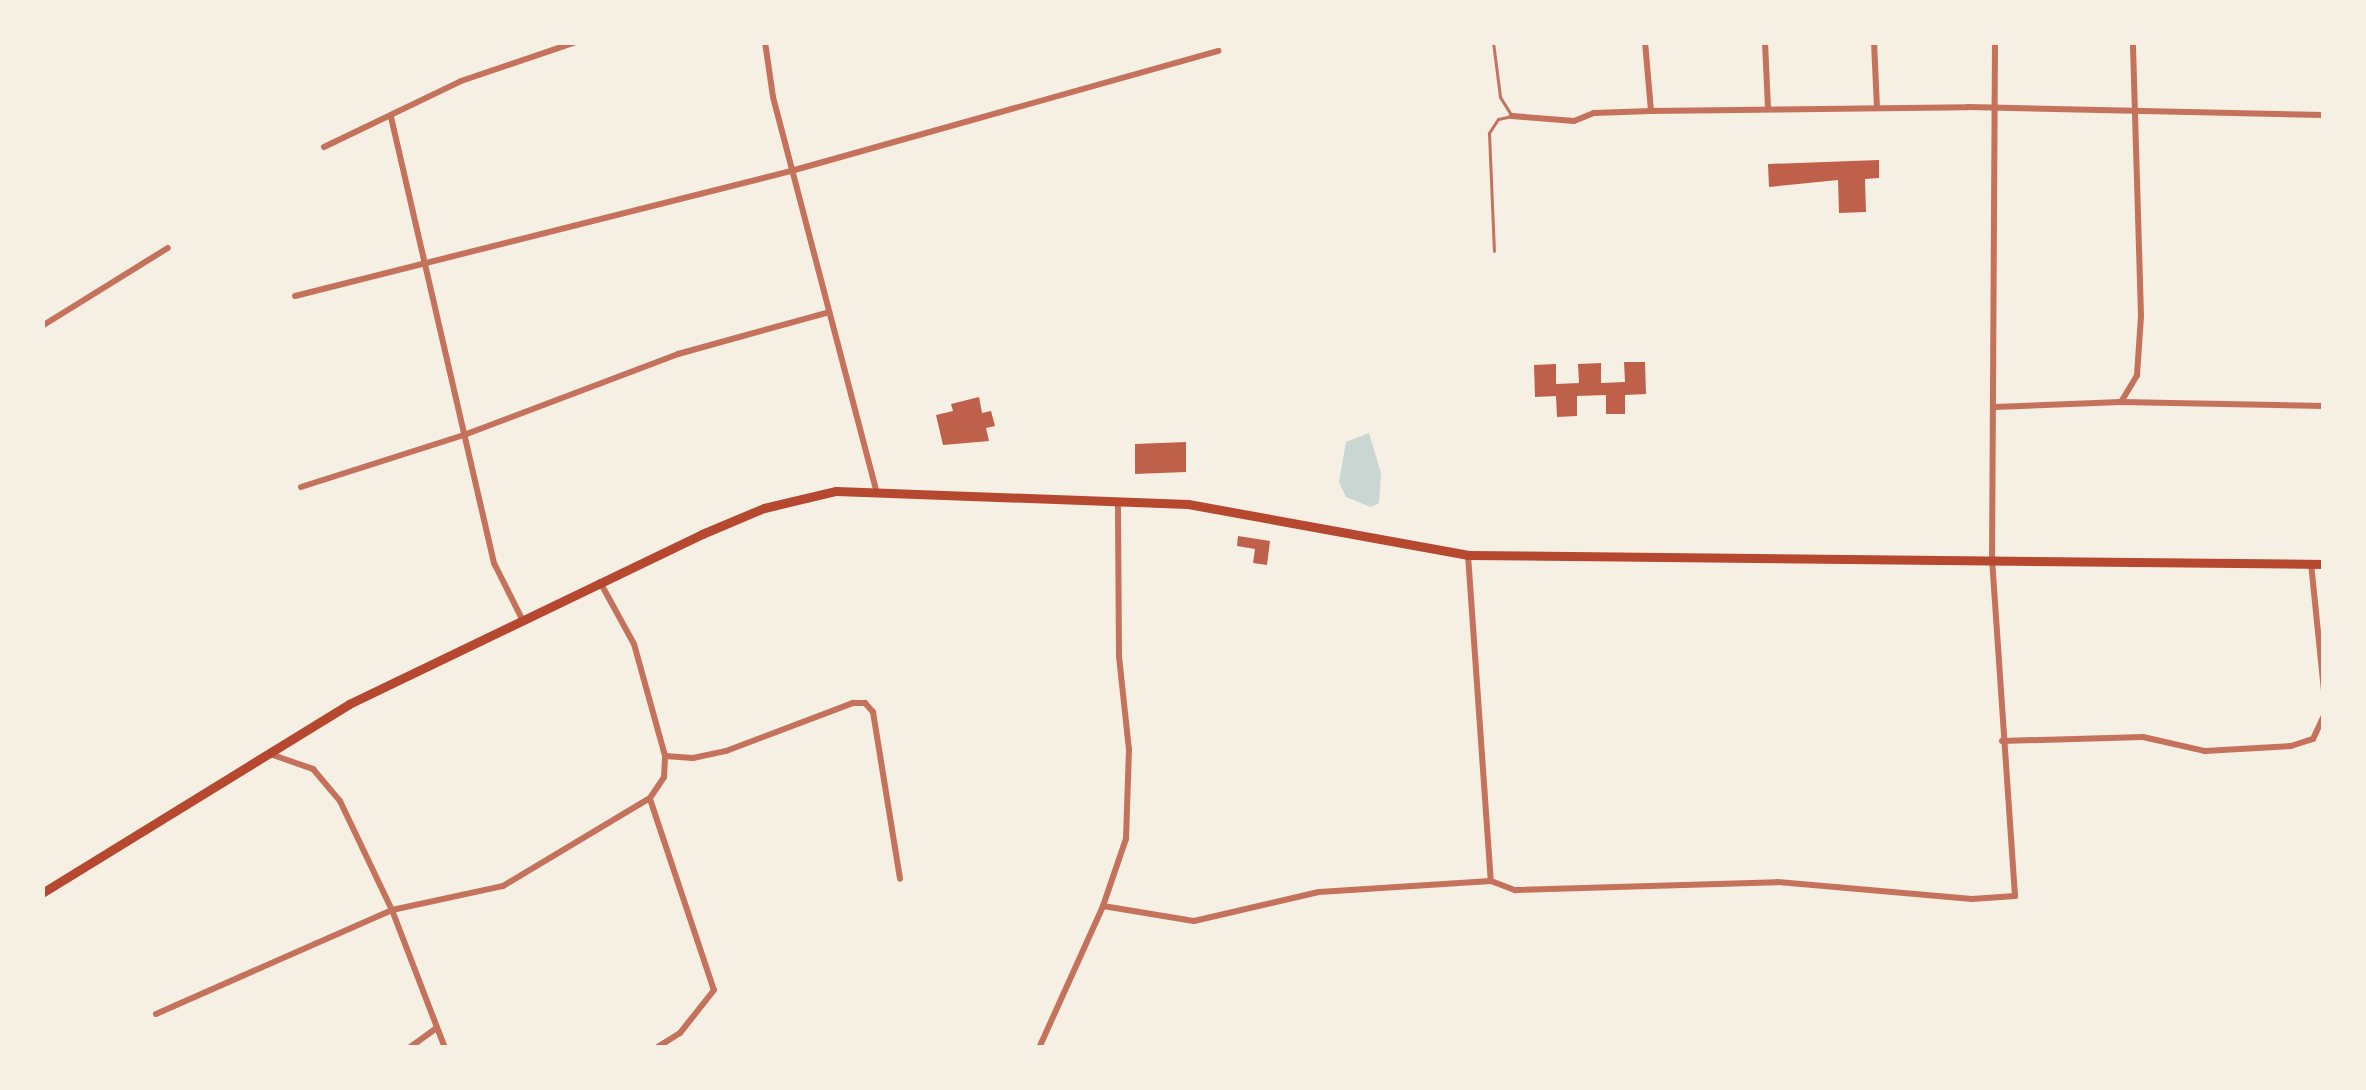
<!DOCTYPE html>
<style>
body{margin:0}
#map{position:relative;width:2366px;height:1090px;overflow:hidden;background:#f6efe4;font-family:Overpass,sans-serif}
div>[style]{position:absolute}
.water>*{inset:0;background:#c9d6d2}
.building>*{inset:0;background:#bf614a}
.service>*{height:3px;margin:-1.5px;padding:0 1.5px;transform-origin:1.5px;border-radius:1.5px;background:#c5725c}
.minor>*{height:6px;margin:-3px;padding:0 3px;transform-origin:3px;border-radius:3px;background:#c5725c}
.secondary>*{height:9px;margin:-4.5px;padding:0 4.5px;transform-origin:4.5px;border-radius:4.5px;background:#b5482f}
span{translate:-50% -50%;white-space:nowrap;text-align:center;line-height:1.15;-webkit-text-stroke:10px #f6efe4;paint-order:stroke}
.frame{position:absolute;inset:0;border:45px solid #f6efe4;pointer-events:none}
</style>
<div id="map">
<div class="water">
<i style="clip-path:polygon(1369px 433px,1381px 473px,1379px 503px,1371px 507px,1346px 497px,1339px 482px,1346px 442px)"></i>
</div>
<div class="building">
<i style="clip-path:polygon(1879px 160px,1879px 178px,1865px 179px,1866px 212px,1839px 213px,1838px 180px,1769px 187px,1768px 164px)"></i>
<i style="clip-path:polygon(1624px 362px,1645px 362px,1646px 394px,1625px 395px,1625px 414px,1606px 414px,1606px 395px,1577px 396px,1577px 416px,1557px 417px,1556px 396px,1535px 397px,1534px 365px,1556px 364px,1556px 384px,1579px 383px,1578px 364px,1601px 363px,1601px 383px,1625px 382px)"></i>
<i style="clip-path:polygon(979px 397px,982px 413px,991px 411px,995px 426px,986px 428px,989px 441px,943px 445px,936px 415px,953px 411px,951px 404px)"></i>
<i style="clip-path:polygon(1186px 442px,1186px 472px,1135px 474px,1135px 444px)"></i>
<i style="clip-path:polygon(1238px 536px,1270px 541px,1267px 565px,1253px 563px,1255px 549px,1237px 546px)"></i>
</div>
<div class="service">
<i style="left:1493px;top:42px;width:55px;rotate:82.7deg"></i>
<i style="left:1500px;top:97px;width:22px;rotate:58deg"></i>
<i style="left:1512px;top:116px;width:14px;rotate:168deg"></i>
<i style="left:1498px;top:119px;width:17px;rotate:123deg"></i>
<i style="left:1489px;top:133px;width:118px;rotate:87.6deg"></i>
</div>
<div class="minor">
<i style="left:765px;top:42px;width:56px;rotate:81.7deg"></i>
<i style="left:773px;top:97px;width:406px;rotate:75.3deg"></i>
<i style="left:1645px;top:42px;width:68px;rotate:85deg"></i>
<i style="left:1765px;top:42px;width:66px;rotate:87.4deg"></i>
<i style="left:1874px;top:42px;width:65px;rotate:87.4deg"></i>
<i style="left:1512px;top:116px;width:62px;rotate:4.6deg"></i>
<i style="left:1574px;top:121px;width:22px;rotate:-22deg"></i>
<i style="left:1594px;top:113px;width:57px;rotate:-2deg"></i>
<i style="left:1651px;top:111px;width:317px;rotate:-0.7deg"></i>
<i style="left:1968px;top:107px;width:356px;rotate:1.3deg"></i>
<i style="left:391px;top:117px;width:458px;rotate:77deg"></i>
<i style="left:494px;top:563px;width:63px;rotate:63.4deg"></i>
<i style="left:324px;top:147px;width:152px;rotate:-25.7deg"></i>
<i style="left:461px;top:81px;width:121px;rotate:-18.7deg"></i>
<i style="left:295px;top:296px;width:512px;rotate:-14.14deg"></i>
<i style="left:791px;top:171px;width:444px;rotate:-15.7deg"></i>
<i style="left:42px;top:326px;width:148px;rotate:-31.8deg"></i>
<i style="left:2121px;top:402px;width:31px;rotate:-59deg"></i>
<i style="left:2137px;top:375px;width:59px;rotate:-86.1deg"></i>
<i style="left:2141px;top:316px;width:274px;rotate:-91.7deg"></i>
<i style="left:1994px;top:407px;width:127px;rotate:-2.3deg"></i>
<i style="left:2121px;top:402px;width:203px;rotate:1.1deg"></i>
<i style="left:301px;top:487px;width:171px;rotate:-17.7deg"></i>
<i style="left:464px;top:435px;width:229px;rotate:-20.7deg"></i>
<i style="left:678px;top:354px;width:157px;rotate:-15.5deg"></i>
<i style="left:1468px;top:555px;width:327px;rotate:86deg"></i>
<i style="left:2311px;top:563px;width:130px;rotate:84.2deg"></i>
<i style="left:600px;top:582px;width:71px;rotate:61.3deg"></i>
<i style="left:634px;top:644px;width:116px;rotate:74.5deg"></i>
<i style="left:2002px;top:741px;width:141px;rotate:-1.6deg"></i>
<i style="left:2143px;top:737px;width:64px;rotate:12.7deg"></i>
<i style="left:2205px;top:751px;width:86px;rotate:-3.3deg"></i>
<i style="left:2291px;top:746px;width:23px;rotate:-18deg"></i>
<i style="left:2313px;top:739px;width:26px;rotate:-65deg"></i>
<i style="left:270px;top:754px;width:46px;rotate:19.2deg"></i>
<i style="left:313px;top:769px;width:42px;rotate:49.8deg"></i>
<i style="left:340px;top:801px;width:121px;rotate:64.5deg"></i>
<i style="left:392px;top:910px;width:148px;rotate:69deg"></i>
<i style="left:650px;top:799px;width:201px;rotate:71.5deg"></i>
<i style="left:714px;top:990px;width:55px;rotate:128.3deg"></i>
<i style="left:680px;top:1033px;width:28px;rotate:148deg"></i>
<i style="left:1103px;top:906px;width:92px;rotate:9.4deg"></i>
<i style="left:1194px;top:921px;width:128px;rotate:-13.1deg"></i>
<i style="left:1319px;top:892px;width:172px;rotate:-3.7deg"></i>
<i style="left:1491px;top:881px;width:26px;rotate:21deg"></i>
<i style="left:1515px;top:890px;width:262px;rotate:-1.7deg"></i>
<i style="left:1777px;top:882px;width:196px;rotate:5deg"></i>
<i style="left:1972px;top:899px;width:43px;rotate:-4deg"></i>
<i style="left:2015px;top:896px;width:335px;rotate:-93.9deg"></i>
<i style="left:1992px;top:562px;width:520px;rotate:-89.67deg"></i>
<i style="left:156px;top:1014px;width:258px;rotate:-23.8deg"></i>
<i style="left:392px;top:910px;width:114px;rotate:-12.2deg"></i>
<i style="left:503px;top:886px;width:171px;rotate:-30.9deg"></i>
<i style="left:650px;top:798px;width:25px;rotate:-56deg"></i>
<i style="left:664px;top:777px;width:21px;rotate:-87deg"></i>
<i style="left:665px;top:756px;width:28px;rotate:4deg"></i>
<i style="left:693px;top:758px;width:34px;rotate:-12deg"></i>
<i style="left:726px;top:751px;width:136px;rotate:-20.7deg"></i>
<i style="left:853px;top:703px;width:12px"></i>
<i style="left:865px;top:703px;width:12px;rotate:48deg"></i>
<i style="left:873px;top:712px;width:169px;rotate:80.8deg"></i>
<i style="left:409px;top:1048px;width:34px;rotate:-36deg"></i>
<i style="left:1039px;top:1048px;width:156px;rotate:-65.7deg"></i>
<i style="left:1103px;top:906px;width:71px;rotate:-71.1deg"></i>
<i style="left:1126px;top:839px;width:89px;rotate:-88.1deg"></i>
<i style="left:1129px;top:750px;width:95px;rotate:-96.1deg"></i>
<i style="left:1119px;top:656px;width:153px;rotate:-90.4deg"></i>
</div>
<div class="secondary">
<i style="left:42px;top:893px;width:361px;rotate:-31.6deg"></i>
<i style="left:349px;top:704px;width:392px;rotate:-25.7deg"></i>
<i style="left:702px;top:534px;width:67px;rotate:-22.8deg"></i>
<i style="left:764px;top:508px;width:74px;rotate:-13.3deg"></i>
<i style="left:836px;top:491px;width:352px;rotate:2.1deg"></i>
<i style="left:1188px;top:504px;width:285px;rotate:10.3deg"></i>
<i style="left:1468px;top:555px;width:856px;rotate:0.6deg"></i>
</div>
<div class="frame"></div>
</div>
